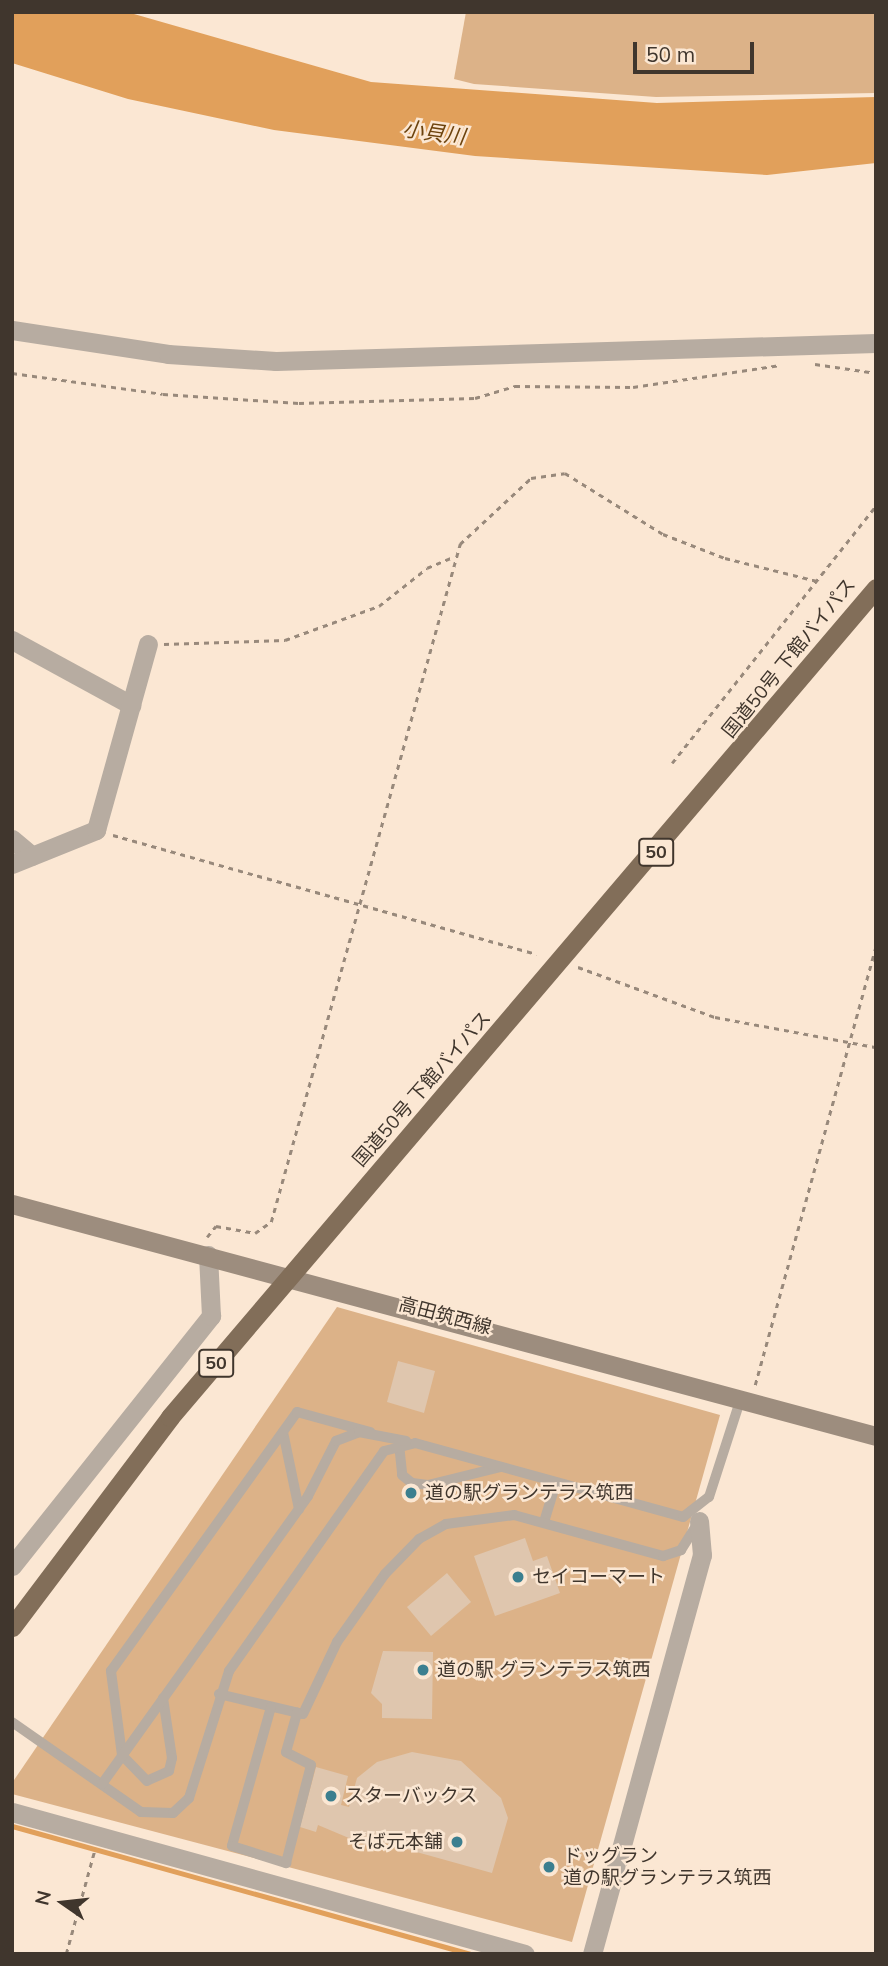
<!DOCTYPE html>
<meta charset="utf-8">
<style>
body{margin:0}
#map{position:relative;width:888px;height:1966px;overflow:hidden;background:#fbe7d3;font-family:Mulish,"Noto Sans JP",sans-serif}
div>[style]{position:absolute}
.green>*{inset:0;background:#dcb288}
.water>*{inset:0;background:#e1a05b}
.stream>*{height:5px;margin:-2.5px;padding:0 2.5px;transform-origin:2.5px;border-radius:2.5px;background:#e1a05b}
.building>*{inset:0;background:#dfc6ae}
.path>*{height:2.5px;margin-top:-1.25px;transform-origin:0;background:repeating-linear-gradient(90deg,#98897b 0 5px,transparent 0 10px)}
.service>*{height:10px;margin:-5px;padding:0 5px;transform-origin:5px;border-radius:5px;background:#b7aca1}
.minor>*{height:19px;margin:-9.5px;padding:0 9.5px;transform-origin:9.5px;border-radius:9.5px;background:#b7aca1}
.secondary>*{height:19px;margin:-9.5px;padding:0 9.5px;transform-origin:9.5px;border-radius:9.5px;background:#9d8d7e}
.trunk>*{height:19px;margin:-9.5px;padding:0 9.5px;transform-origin:9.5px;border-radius:9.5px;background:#826e59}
.dots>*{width:19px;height:19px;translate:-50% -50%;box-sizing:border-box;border:4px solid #fbe7d3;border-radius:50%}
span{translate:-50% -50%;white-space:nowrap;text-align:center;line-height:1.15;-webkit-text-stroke:5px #fbe7d3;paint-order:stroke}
.shield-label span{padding:2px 5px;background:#fbe7d3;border:2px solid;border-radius:5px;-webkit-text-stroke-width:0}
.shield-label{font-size:18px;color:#40362d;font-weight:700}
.street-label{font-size:19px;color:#40362d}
.poi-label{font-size:19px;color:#40362d}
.left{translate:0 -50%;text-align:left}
.right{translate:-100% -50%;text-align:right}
.water-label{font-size:21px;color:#6d430d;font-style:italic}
.frame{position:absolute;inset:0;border:14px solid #40362d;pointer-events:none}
.north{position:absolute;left:28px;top:1868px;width:70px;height:70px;-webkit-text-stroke:5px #fbe7d3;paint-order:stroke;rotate:284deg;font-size:19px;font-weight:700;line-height:28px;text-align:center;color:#40362d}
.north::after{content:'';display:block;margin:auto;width:24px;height:32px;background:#40362d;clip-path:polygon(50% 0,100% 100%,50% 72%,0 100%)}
.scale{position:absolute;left:633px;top:42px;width:121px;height:32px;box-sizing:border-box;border:4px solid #40362d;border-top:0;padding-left:9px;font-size:21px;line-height:24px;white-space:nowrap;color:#40362d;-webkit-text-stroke:5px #fbe7d3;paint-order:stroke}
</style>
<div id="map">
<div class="green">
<i style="clip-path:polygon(466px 12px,876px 12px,876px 93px,656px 97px,474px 84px,454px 79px)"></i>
<i style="clip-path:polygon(337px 1307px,720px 1415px,572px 1942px,12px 1794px,12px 1783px)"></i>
</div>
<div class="water">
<i style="clip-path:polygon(12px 12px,127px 12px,371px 82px,657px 103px,876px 97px,876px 163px,767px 175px,475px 156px,274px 130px,128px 99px,12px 63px)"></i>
</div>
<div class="stream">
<i style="left:12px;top:1826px;width:475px;rotate:15.6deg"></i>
</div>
<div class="building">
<i style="clip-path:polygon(398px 1361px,435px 1371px,424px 1413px,387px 1402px)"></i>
<i style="clip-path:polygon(525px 1538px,533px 1561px,547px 1556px,560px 1593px,495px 1616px,474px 1556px)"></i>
<i style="clip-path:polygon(447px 1573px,471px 1602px,431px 1636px,407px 1607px)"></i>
<i style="clip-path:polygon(383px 1651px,433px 1652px,432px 1719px,382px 1718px,382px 1704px,371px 1693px)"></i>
<i style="clip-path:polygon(412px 1752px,461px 1761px,501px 1798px,508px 1818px,492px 1873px,377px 1841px,375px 1849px,318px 1825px,316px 1832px,300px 1827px,316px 1767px,348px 1776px,341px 1805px,349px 1807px,357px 1778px,377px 1762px)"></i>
</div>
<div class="path">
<i style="left:815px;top:364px;width:62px;rotate:8.4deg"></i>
<i style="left:12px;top:373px;width:152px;rotate:7.9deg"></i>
<i style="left:163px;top:394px;width:136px;rotate:3.8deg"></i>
<i style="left:299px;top:403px;width:176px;rotate:-1.6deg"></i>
<i style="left:475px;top:398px;width:42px;rotate:-16.7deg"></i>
<i style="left:515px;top:386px;width:118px;rotate:0.5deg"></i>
<i style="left:633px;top:387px;width:149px;rotate:-8.5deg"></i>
<i style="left:164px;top:644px;width:121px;rotate:-1.9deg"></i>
<i style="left:285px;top:640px;width:100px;rotate:-19.9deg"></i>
<i style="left:379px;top:606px;width:61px;rotate:-38.4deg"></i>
<i style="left:427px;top:568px;width:28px;rotate:-23deg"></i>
<i style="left:672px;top:763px;width:328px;rotate:-51.6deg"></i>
<i style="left:113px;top:835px;width:440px;rotate:15.7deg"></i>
<i style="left:578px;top:967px;width:146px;rotate:20.1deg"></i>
<i style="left:715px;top:1017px;width:164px;rotate:10.6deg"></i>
<i style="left:207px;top:1237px;width:14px;rotate:-51deg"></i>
<i style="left:216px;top:1226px;width:40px;rotate:10deg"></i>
<i style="left:255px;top:1233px;width:19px;rotate:-35deg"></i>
<i style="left:271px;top:1222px;width:704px;rotate:-74.42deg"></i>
<i style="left:460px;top:544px;width:97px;rotate:-42.9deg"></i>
<i style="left:531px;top:478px;width:34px;rotate:-8deg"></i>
<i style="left:565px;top:473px;width:115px;rotate:31.9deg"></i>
<i style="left:663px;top:534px;width:66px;rotate:21.2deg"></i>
<i style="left:725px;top:558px;width:99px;rotate:14deg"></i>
<i style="left:755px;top:1385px;width:455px;rotate:-74.6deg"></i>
<i style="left:66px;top:1954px;width:106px;rotate:-74.6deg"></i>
</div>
<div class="service">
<i style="left:283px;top:1432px;width:79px;rotate:78.3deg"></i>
<i style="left:399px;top:1444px;width:31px;rotate:84deg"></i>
<i style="left:402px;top:1475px;width:13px;rotate:39deg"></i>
<i style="left:412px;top:1483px;width:16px;rotate:7deg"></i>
<i style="left:428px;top:1485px;width:75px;rotate:-13.9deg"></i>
<i style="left:544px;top:1522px;width:41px;rotate:-72.9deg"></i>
<i style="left:219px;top:1694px;width:86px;rotate:13.4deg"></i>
<i style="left:303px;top:1714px;width:80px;rotate:-64.7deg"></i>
<i style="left:337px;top:1642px;width:83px;rotate:-54.8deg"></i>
<i style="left:385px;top:1574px;width:49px;rotate:-45.8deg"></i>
<i style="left:419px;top:1539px;width:31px;rotate:-29deg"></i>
<i style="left:446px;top:1524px;width:69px;rotate:-7.5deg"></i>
<i style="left:514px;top:1515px;width:155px;rotate:15.4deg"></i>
<i style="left:663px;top:1556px;width:19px;rotate:-18deg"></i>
<i style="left:681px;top:1550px;width:32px;rotate:-58deg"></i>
<i style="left:163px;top:1698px;width:61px;rotate:81.5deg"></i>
<i style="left:172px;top:1758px;width:13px;rotate:103deg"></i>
<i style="left:169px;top:1771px;width:24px;rotate:156deg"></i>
<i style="left:147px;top:1781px;width:36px;rotate:-134deg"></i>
<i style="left:122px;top:1755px;width:85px;rotate:-97.5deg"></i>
<i style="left:111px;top:1671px;width:319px;rotate:-54.3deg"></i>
<i style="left:297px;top:1412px;width:76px;rotate:15.3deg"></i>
<i style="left:271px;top:1707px;width:144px;rotate:105.7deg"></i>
<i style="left:232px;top:1846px;width:57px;rotate:17.5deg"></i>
<i style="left:286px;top:1863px;width:101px;rotate:-75.7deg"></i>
<i style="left:311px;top:1765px;width:28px;rotate:-153deg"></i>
<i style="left:286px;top:1752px;width:41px;rotate:-74.2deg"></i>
<i style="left:12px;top:1722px;width:157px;rotate:34.9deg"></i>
<i style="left:141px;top:1812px;width:32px;rotate:2deg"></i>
<i style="left:173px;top:1813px;width:22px;rotate:-43deg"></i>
<i style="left:189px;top:1798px;width:133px;rotate:-72.5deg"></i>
<i style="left:229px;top:1671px;width:269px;rotate:-54.8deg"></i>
<i style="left:384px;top:1451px;width:32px;rotate:-14deg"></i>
<i style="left:415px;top:1443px;width:278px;rotate:15.4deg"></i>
<i style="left:683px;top:1517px;width:33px;rotate:-38deg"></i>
<i style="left:709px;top:1497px;width:104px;rotate:-72.1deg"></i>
<i style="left:102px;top:1784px;width:354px;rotate:-54.4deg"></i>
<i style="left:308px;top:1496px;width:62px;rotate:-63deg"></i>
<i style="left:336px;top:1441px;width:25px;rotate:-21deg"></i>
<i style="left:359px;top:1432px;width:48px;rotate:10.8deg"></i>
</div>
<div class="minor">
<i style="left:12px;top:330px;width:158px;rotate:8.7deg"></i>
<i style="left:168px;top:354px;width:108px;rotate:3.7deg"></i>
<i style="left:276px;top:361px;width:600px;rotate:-1.72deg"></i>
<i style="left:12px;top:640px;width:136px;rotate:28.6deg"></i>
<i style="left:12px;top:839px;width:26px;rotate:40deg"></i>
<i style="left:12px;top:864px;width:91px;rotate:-22deg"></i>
<i style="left:96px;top:830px;width:193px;rotate:-74.4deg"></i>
<i style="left:12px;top:1566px;width:320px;rotate:-51.5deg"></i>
<i style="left:211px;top:1316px;width:61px;rotate:-92.8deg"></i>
<i style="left:12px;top:1812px;width:532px;rotate:15.47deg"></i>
<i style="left:592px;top:1954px;width:414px;rotate:-74.6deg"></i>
<i style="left:702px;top:1555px;width:34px;rotate:-95deg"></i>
</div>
<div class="secondary">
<i style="left:12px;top:1204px;width:895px;rotate:15.03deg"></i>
</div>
<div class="trunk">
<i style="left:12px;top:1627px;width:263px;rotate:-53deg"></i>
<i style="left:170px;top:1417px;width:1089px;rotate:-49.58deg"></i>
</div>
<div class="dots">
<i style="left:411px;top:1493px;background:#3c7f8f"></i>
<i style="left:518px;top:1577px;background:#3c7f8f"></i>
<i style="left:423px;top:1670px;background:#3c7f8f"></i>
<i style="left:331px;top:1796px;background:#3c7f8f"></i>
<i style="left:457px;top:1842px;background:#3c7f8f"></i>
<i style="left:549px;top:1867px;background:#3c7f8f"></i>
</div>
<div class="shield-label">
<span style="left:656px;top:852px">50</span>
<span style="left:216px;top:1363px">50</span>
</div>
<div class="street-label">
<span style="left:789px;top:658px;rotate:-51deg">国道50号 下館バイパス</span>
<span style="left:422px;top:1089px;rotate:-49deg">国道50号 下館バイパス</span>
<span style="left:445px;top:1316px;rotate:15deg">高田筑西線</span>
</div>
<div class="poi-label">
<span class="left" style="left:425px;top:1493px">道の駅グランテラス筑西</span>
<span class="left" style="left:532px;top:1577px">セイコーマート</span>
<span class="left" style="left:437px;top:1670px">道の駅 グランテラス筑西</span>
<span class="left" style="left:345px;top:1796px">スターバックス</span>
<span class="right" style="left:443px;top:1842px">そば元本舗</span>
<span class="left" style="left:563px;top:1867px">ドッグラン<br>道の駅グランテラス筑西</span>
</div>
<div class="water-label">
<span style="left:434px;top:132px;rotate:8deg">小貝川</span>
</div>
<div class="frame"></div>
<div class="north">N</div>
<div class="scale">50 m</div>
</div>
